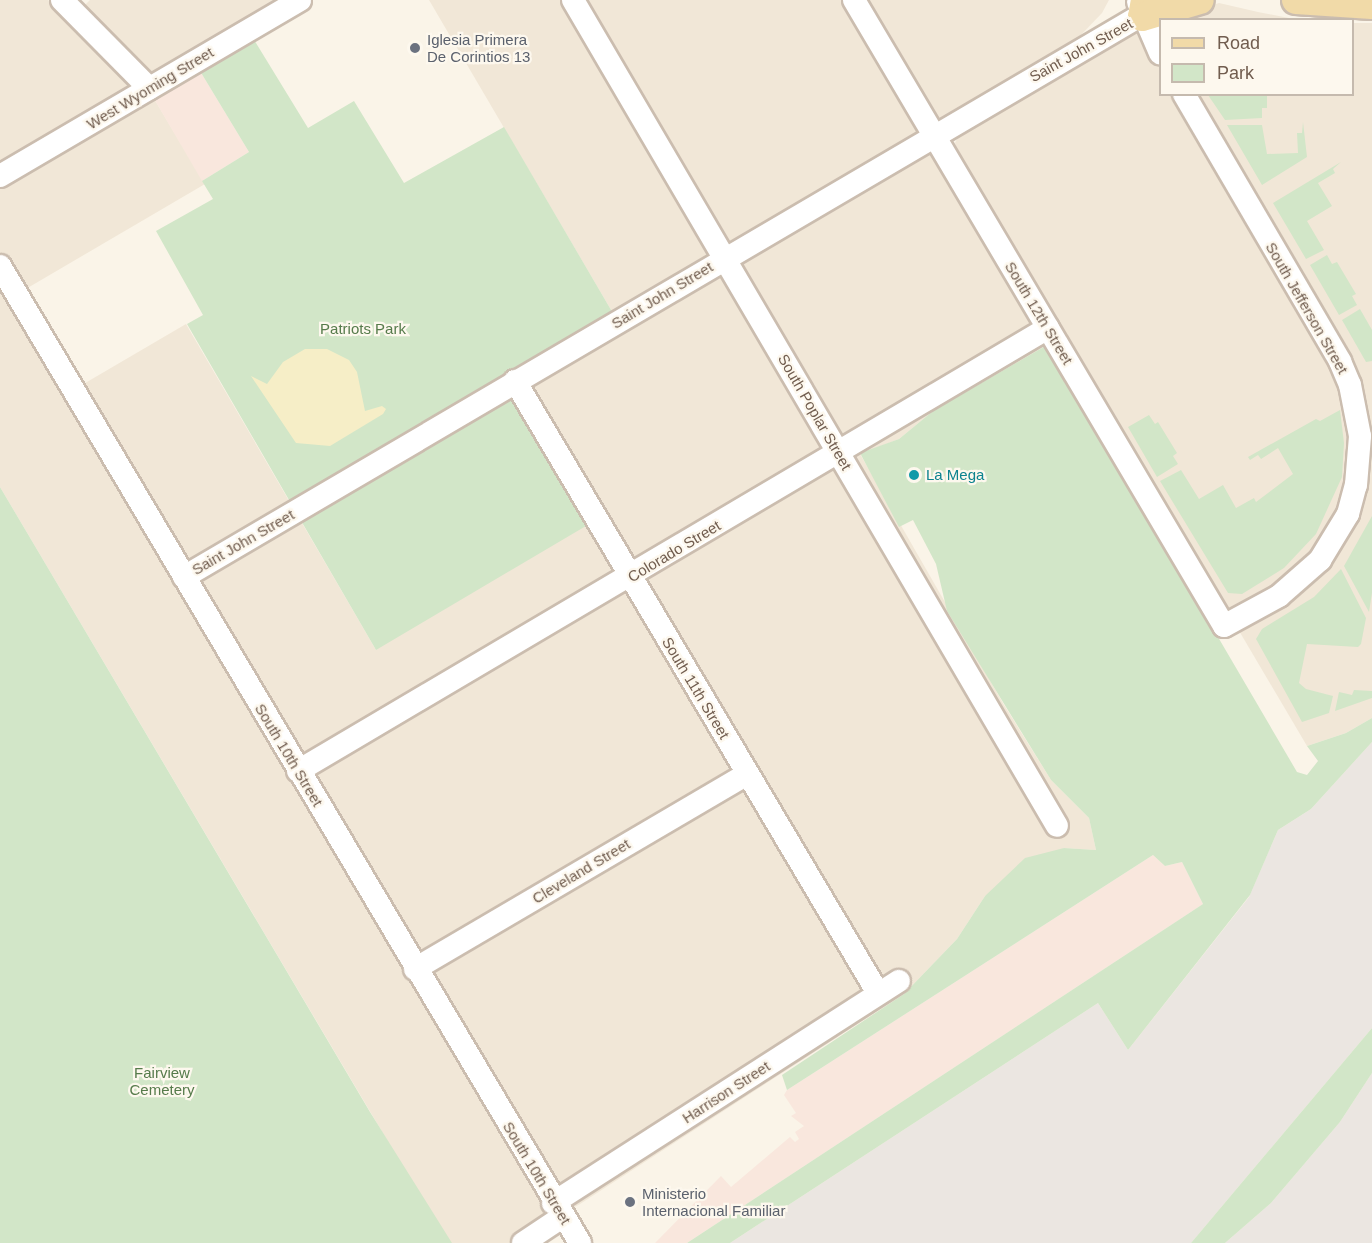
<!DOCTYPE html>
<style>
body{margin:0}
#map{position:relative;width:1372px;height:1243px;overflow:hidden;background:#faf4e8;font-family:Helvetica,sans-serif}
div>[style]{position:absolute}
.residential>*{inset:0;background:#f1e7d7}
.commercial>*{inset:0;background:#f9e7dd}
.industrial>*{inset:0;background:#ebe6e1}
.green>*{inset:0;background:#d2e6c8}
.sand>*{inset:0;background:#f6eec7}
.roads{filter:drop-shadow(2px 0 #cbbdaf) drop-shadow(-2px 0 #cbbdaf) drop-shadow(0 2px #cbbdaf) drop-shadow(0 -2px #cbbdaf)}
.minor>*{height:22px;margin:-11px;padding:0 11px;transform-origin:11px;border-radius:11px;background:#fff}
.major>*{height:28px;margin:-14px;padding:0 14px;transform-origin:14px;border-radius:14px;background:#f1daa8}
.dots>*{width:16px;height:16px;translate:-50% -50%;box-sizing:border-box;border:3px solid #fdf8ee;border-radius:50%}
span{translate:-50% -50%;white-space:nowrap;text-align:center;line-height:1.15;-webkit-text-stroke:4.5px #fdf8ee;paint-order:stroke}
.worship-label{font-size:15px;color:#5b616d}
.left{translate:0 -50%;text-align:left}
.street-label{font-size:15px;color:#715d4f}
.park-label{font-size:15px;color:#567b4b}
.culture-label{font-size:15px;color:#0d838f}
.legend{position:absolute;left:1159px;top:18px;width:195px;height:78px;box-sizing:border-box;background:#fdf8ee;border:2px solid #c5baae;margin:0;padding:8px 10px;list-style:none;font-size:18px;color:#715d4f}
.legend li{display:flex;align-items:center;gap:12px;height:30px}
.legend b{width:30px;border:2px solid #c5baae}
</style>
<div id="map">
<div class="residential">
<i style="clip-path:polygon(0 0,48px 0,69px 21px,90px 0,282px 0,0 167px)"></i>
<i style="clip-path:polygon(429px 0,844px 0,1047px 345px,933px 411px,899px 439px,860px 454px,1004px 705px,1051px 780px,1089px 818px,1096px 850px,1064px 848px,985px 896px,957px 939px,904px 994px,580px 1204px,509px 1243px,448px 1243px,0 487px,0 188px,153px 97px,205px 184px,7px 300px,63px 396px,186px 324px,376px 650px,507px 377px,614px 315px)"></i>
<i style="clip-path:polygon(867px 0,1109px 0,1102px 13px,1078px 38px,938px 121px)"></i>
<i style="clip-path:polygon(1219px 3px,1258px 12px,1294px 19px,1170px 20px)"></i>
<i style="clip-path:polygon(1353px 23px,1372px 23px,1372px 718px,1346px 733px,1307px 746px,959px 156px,955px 143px,961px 131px,1107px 46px,1160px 24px,1160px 94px,1352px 94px)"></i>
</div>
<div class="commercial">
<i style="clip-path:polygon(200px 71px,249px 152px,202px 181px,153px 97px)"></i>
<i style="clip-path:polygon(1153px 855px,1165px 866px,1182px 862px,1203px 904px,687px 1243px,655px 1243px,721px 1176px,731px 1187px,790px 1137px,795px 1142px,799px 1139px,795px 1132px,804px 1126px,791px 1116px,796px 1113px,784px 1095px,787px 1090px)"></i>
</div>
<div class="industrial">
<i style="clip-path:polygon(1372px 742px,1372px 1028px,1191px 1243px,730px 1243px,1098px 1003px,1128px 1050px,1249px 897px,1278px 830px,1311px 809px)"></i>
<i style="clip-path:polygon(1372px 1073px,1372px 1243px,1225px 1243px,1271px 1203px,1340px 1122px)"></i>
</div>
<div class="green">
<i style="clip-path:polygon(253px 38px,308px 128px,354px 101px,404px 183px,504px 127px,614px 315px,507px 377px,591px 523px,376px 650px,187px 324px,203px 315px,156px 231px,213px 199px,202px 181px,249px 152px,200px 71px)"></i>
<i style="clip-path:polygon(1208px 95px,1267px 95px,1267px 108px,1262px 108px,1262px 118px,1225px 120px)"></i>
<i style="clip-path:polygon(1303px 122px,1307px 157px,1262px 185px,1227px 125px,1262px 125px,1267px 154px,1298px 153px,1297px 133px,1302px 133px)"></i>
<i style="clip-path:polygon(1341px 162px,1333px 169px,1335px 173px,1318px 183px,1332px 206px,1307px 221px,1324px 250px,1306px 259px,1273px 203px)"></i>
<i style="clip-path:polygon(1327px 255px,1332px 264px,1337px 262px,1356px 294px,1352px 296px,1357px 305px,1339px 315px,1310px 265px)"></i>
<i style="clip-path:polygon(1360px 309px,1372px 330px,1372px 361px,1366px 362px,1342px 320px)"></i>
<i style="clip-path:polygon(1047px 345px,1297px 772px,1307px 775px,1318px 761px,1307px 746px,1346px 733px,1372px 718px,1372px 742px,1311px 809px,1278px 830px,1250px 895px,1128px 1050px,1098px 1003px,730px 1243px,687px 1243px,1203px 904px,1182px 862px,1165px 866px,1153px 855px,787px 1090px,782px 1075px,904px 994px,957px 939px,985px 896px,1025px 858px,1064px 848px,1096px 850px,1089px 818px,1051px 780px,947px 611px,936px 564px,913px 520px,899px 527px,860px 453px,899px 439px,933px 411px)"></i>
<i style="clip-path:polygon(1340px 410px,1344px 443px,1342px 477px,1316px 534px,1284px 568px,1242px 594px,1228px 593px,1160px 481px,1181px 470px,1199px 499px,1223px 485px,1236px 508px,1254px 498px,1256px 502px,1293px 474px,1278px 448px,1261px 459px,1258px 455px,1250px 460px,1248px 457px,1316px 419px,1320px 421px)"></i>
<i style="clip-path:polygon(1149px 415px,1155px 424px,1158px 422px,1177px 453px,1173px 456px,1178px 464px,1157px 477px,1128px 427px)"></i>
<i style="clip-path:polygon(0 487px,370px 1112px,452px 1243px,0 1243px)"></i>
<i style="clip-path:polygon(1372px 516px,1372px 593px,1369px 612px,1344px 566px)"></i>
<i style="clip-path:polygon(1341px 569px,1366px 618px,1361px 644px,1358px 647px,1307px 644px,1299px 683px,1306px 689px,1333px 696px,1329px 713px,1302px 722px,1256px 639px,1262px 629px,1314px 597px)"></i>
<i style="clip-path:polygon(1354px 690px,1372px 691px,1372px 698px,1335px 711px,1339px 692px,1352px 695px)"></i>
<i style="clip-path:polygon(1372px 1028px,1372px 1073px,1340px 1122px,1271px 1203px,1225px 1243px,1191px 1243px)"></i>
</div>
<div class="sand">
<i style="clip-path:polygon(305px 349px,327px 349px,349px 360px,357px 372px,365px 411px,382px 406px,386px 409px,383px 414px,330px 446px,296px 443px,251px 376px,267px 384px,283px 362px)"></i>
</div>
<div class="roads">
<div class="minor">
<i style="left:62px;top:0;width:124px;rotate:45.3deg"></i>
<i style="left:573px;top:0;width:957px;rotate:59.63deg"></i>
<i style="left:854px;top:0;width:727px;rotate:59.41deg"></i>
<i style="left:1224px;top:626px;width:63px;rotate:-28.6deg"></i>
<i style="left:1279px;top:596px;width:55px;rotate:-41.3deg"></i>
<i style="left:1320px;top:560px;width:54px;rotate:-58.7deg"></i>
<i style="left:1348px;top:514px;width:30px;rotate:-75deg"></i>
<i style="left:1356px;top:485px;width:49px;rotate:-85.3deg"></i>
<i style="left:1360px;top:436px;width:52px;rotate:-101.1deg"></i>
<i style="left:1350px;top:385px;width:26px;rotate:-113deg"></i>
<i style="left:1340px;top:361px;width:309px;rotate:-120.3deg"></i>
<i style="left:1138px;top:2px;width:56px;rotate:66.7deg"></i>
<i style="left:0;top:176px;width:348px;rotate:-30.4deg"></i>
<i style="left:0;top:266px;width:1136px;rotate:59.3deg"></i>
<i style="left:515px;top:381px;width:712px;rotate:59.33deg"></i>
<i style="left:184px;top:577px;width:1126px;rotate:-30.41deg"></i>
<i style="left:298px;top:771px;width:871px;rotate:-30.57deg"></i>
<i style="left:415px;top:969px;width:385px;rotate:-30.4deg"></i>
<i style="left:553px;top:1203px;width:411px;rotate:-32.7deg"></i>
<i style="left:523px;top:1243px;width:47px;rotate:-33.7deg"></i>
</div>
<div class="major">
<i style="left:1145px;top:0;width:17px;rotate:100deg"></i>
<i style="left:1142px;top:17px;width:60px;rotate:-16.3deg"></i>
<i style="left:1296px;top:0;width:76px;rotate:3.8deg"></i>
</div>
</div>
<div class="dots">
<i style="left:415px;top:48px;background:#6b7280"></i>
<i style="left:914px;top:475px;background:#0f9aa8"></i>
<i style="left:630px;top:1202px;background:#6b7280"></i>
</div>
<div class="worship-label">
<span class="left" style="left:427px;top:48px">Iglesia Primera<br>De Corintios 13</span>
<span class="left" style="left:642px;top:1202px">Ministerio<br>Internacional Familiar</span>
</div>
<div class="street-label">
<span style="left:1081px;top:50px;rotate:-29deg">Saint John Street</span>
<span style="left:150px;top:88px;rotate:-31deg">West Wyoming Street</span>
<span style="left:662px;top:295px;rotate:-31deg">Saint John Street</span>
<span style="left:1307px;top:308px;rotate:60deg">South Jefferson Street</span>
<span style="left:1039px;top:313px;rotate:59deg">South 12th Street</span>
<span style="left:815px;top:412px;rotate:60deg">South Poplar Street</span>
<span style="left:243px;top:542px;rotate:-30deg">Saint John Street</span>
<span style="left:674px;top:551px;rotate:-31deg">Colorado Street</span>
<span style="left:696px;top:688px;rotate:59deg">South 11th Street</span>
<span style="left:289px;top:755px;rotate:59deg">South 10th Street</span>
<span style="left:581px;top:871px;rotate:-31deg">Cleveland Street</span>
<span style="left:726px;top:1092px;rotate:-33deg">Harrison Street</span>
<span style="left:537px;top:1173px;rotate:59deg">South 10th Street</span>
</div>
<div class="park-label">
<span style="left:363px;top:329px">Patriots Park</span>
<span style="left:162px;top:1081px">Fairview<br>Cemetery</span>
</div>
<div class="culture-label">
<span class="left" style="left:926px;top:475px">La Mega</span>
</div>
<ul class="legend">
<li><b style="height:8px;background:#f1daa8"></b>Road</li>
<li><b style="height:16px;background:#d2e6c8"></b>Park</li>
</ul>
</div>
